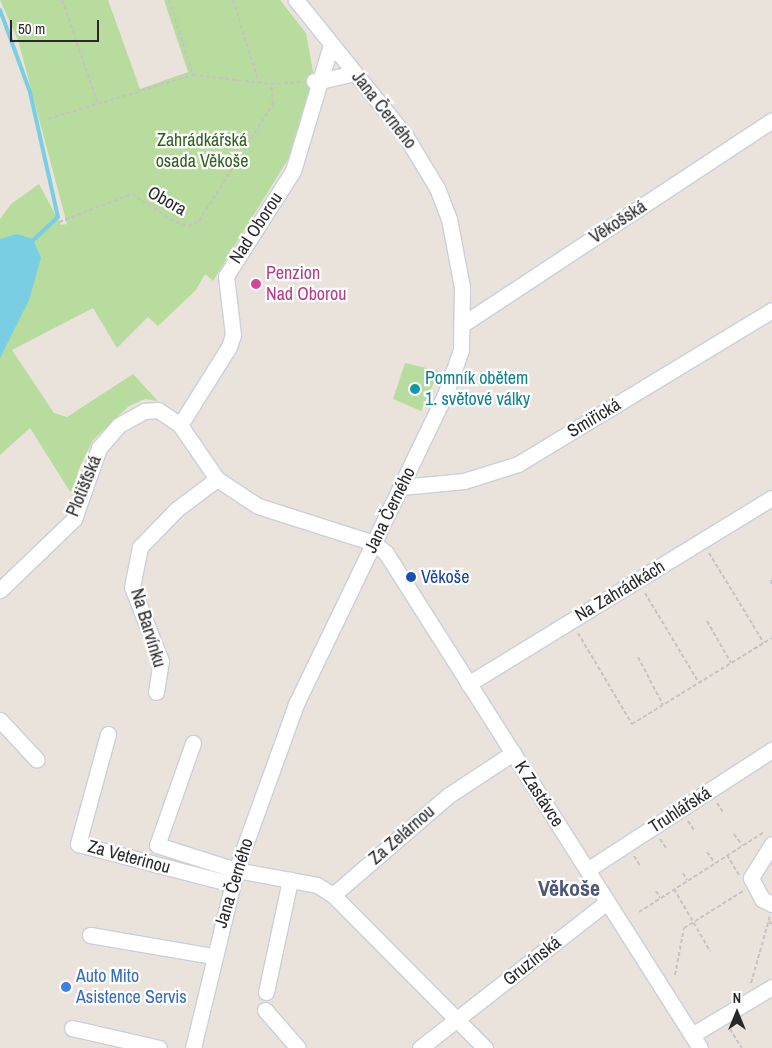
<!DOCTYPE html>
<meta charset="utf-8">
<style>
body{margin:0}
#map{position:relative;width:772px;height:1048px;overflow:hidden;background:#eae3dc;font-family:"Archivo Narrow",sans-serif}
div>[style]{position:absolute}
.green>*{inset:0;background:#b7dc9e}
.water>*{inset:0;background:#79cee3}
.stream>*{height:4px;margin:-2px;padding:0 2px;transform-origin:2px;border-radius:2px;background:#79cee3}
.path>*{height:2px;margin-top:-1px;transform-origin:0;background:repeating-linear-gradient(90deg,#c3c3c3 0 4px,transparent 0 6.5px)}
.roads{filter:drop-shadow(1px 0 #cbcfd9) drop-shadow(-1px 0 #cbcfd9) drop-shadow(0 1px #cbcfd9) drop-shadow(0 -1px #cbcfd9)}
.minor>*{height:15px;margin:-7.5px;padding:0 7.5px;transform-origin:7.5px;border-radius:7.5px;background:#fff}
.dots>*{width:14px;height:14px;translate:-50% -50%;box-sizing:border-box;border:2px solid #fff;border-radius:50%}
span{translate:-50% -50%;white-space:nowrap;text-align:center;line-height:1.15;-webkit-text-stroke:4.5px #fff;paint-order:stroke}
.street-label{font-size:18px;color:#292929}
.park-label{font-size:18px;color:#325f20}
.hotel-label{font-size:18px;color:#b23c85}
.left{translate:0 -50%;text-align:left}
.culture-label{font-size:18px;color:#0d838f}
.transit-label{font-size:18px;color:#164399}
.shop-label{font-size:18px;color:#366cbe}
.district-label{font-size:22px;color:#4e5875;font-weight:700}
.north{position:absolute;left:712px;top:988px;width:50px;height:50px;-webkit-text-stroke:4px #fff;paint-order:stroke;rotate:0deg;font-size:14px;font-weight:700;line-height:20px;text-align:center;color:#292929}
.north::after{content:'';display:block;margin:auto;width:18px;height:22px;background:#292929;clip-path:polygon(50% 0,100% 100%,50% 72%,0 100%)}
.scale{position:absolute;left:10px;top:20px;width:89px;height:22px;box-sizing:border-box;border:2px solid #292929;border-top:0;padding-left:6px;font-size:15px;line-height:18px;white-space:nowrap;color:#292929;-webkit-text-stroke:4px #fff;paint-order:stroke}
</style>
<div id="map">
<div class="green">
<i style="clip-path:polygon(0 0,108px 0,140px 89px,188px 72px,164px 0,280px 0,306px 33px,314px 77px,295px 148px,213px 281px,205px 274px,196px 290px,158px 326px,148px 317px,117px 348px,93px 308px,12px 350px,54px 413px,67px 417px,133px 374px,158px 401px,145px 399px,129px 406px,93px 440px,78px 471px,74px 498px,30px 428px,0 455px,0 219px,11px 204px,39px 184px,61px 225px,67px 224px,18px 40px)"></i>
<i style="clip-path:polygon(405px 363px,439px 371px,421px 411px,393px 399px)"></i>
</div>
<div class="water">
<i style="clip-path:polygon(17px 234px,33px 239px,41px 258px,29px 300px,0 358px,0 239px)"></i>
</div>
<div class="stream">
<i style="left:0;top:10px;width:87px;rotate:69.9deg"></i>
<i style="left:30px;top:92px;width:128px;rotate:77.4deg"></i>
<i style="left:58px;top:217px;width:37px;rotate:137deg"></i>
</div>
<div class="path">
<i style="left:62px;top:0;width:110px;rotate:70.9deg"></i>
<i style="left:169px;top:0;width:79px;rotate:72.3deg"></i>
<i style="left:233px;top:0;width:87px;rotate:72.6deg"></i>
<i style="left:48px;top:119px;width:152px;rotate:-16.9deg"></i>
<i style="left:193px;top:75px;width:79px;rotate:6.6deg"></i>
<i style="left:271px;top:84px;width:30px;rotate:-4deg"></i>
<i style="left:59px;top:222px;width:78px;rotate:-21deg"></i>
<i style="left:132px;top:194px;width:45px;rotate:33.3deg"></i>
<i style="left:170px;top:219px;width:19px;rotate:21deg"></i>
<i style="left:188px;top:226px;width:12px;rotate:-24deg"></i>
<i style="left:199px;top:221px;width:138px;rotate:-57.7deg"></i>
<i style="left:273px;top:104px;width:20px;rotate:-96deg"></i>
<i style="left:709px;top:553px;width:105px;rotate:58.6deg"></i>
<i style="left:771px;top:580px;width:5px;rotate:79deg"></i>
<i style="left:645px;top:593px;width:105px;rotate:59deg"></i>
<i style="left:707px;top:621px;width:48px;rotate:60.3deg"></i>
<i style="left:578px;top:633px;width:106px;rotate:59.3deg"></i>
<i style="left:632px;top:724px;width:164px;rotate:-31.6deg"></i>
<i style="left:638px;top:657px;width:54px;rotate:62.5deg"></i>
<i style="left:717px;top:803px;width:11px;rotate:56deg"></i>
<i style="left:688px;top:821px;width:11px;rotate:56deg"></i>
<i style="left:734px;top:834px;width:14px;rotate:54deg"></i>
<i style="left:660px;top:839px;width:12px;rotate:55deg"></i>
<i style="left:707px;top:852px;width:14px;rotate:54deg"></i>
<i style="left:727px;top:855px;width:23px;rotate:59deg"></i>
<i style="left:634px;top:856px;width:13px;rotate:58deg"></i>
<i style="left:683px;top:873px;width:8px;rotate:60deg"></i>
<i style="left:674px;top:889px;width:72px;rotate:59.9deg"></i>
<i style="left:656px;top:891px;width:8px;rotate:60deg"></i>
<i style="left:639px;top:912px;width:148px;rotate:-32.6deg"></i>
<i style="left:769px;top:921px;width:5px;rotate:53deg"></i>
<i style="left:675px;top:975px;width:48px;rotate:-79.2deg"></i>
<i style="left:684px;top:928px;width:70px;rotate:-32.1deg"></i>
<i style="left:751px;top:983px;width:70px;rotate:-74.2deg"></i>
<i style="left:730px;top:1029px;width:22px;rotate:58deg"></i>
</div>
<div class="roads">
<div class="minor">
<i style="left:314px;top:81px;width:6px"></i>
<i style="left:320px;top:81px;width:39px;rotate:-73deg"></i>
<i style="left:463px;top:324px;width:370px;rotate:-33.4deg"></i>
<i style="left:180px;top:425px;width:92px;rotate:-57.9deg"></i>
<i style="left:229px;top:347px;width:13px;rotate:-72deg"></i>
<i style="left:233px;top:335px;width:59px;rotate:-96.8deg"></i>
<i style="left:226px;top:276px;width:125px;rotate:-57.5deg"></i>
<i style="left:293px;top:171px;width:94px;rotate:-73.3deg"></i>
<i style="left:320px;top:81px;width:35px;rotate:-13deg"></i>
<i style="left:402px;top:487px;width:62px;rotate:-5.5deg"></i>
<i style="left:464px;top:481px;width:57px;rotate:-17.5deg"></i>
<i style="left:518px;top:464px;width:297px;rotate:-31.2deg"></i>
<i style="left:0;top:590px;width:103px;rotate:-43.8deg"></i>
<i style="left:74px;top:519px;width:75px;rotate:-70.6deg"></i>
<i style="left:99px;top:448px;width:30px;rotate:-49deg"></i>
<i style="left:119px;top:425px;width:29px;rotate:-29deg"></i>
<i style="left:144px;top:411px;width:14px;rotate:-4deg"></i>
<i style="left:158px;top:410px;width:27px;rotate:34deg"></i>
<i style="left:180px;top:425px;width:65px;rotate:55.6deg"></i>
<i style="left:217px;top:479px;width:49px;rotate:33.4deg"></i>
<i style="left:258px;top:506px;width:122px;rotate:17.7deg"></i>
<i style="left:374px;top:543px;width:16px;rotate:40deg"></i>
<i style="left:386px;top:553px;width:586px;rotate:57.61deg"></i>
<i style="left:468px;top:684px;width:356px;rotate:-31.5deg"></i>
<i style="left:156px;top:692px;width:31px;rotate:-81deg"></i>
<i style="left:161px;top:661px;width:79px;rotate:-111.4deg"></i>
<i style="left:132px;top:587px;width:41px;rotate:-78.7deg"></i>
<i style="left:140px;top:547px;width:53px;rotate:-45.8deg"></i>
<i style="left:177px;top:509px;width:50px;rotate:-36.9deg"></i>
<i style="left:0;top:720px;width:54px;rotate:47.2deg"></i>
<i style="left:108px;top:734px;width:114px;rotate:105.3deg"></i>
<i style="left:78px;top:844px;width:159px;rotate:14.6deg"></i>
<i style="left:193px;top:743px;width:108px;rotate:109.4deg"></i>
<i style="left:157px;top:845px;width:83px;rotate:17.6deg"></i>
<i style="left:236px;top:870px;width:82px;rotate:10.5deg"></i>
<i style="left:317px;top:885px;width:19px;rotate:32deg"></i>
<i style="left:333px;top:895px;width:216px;rotate:45.2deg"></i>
<i style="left:772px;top:844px;width:40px;rotate:122deg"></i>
<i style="left:751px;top:878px;width:24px;rotate:62deg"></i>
<i style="left:762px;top:899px;width:11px;rotate:27deg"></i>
<i style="left:587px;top:870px;width:221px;rotate:-33deg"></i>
<i style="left:333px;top:895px;width:153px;rotate:-40.8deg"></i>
<i style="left:449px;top:795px;width:77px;rotate:-33.3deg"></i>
<i style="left:90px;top:935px;width:125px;rotate:9.7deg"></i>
<i style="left:266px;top:992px;width:115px;rotate:-77.9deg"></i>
<i style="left:265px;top:1010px;width:50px;rotate:49deg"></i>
<i style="left:72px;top:1028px;width:89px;rotate:12.9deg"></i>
<i style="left:692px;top:1035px;width:93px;rotate:-31deg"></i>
<i style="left:193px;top:1048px;width:183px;rotate:-76.4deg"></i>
<i style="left:236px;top:870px;width:177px;rotate:-70.1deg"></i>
<i style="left:296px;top:704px;width:343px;rotate:-64.3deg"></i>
<i style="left:445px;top:395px;width:48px;rotate:-70.4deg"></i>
<i style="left:461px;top:350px;width:63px;rotate:-89.1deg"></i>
<i style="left:462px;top:287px;width:69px;rotate:-100.8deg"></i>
<i style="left:449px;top:219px;width:33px;rotate:-111deg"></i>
<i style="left:437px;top:188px;width:62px;rotate:-121.1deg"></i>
<i style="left:405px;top:135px;width:174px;rotate:-128.9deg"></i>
<i style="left:420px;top:1048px;width:237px;rotate:-38deg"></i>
</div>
</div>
<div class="dots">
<i style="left:256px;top:284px;background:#d1479c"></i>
<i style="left:415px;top:389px;background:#0f9aa8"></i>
<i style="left:411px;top:577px;background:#1a4fb4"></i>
<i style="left:66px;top:987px;background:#3f7fe0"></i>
</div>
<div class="street-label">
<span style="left:384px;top:110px;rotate:52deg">Jana Černého</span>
<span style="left:167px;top:201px;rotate:29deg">Obora</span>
<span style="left:618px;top:222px;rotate:-33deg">Věkošská</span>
<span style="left:256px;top:228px;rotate:-57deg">Nad Oborou</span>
<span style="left:594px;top:418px;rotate:-31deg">Smiřická</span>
<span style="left:84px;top:486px;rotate:-68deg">Plotišťská</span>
<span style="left:390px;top:510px;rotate:-64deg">Jana Černého</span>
<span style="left:620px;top:591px;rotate:-31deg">Na Zahrádkách</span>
<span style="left:148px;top:628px;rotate:73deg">Na Barvínku</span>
<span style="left:539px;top:794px;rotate:57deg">K Zastávce</span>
<span style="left:680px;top:810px;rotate:-33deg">Truhlářská</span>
<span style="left:402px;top:835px;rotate:-41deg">Za Zelárnou</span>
<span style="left:129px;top:857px;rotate:15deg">Za Veterinou</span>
<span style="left:234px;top:883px;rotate:-73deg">Jana Černého</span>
<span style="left:532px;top:961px;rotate:-38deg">Gruzínská</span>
</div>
<div class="park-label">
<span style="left:202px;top:151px">Zahrádkářská<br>osada Věkoše</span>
</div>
<div class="hotel-label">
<span class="left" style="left:266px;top:284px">Penzion<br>Nad Oborou</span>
</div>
<div class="culture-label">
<span class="left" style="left:425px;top:389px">Pomník obětem<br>1. světové války</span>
</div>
<div class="transit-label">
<span class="left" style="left:421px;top:577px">Věkoše</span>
</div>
<div class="shop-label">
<span class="left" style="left:76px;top:987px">Auto Mito<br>Asistence Servis</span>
</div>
<div class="district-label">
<span style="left:569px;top:889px">Věkoše</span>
</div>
<div class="north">N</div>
<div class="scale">50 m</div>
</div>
